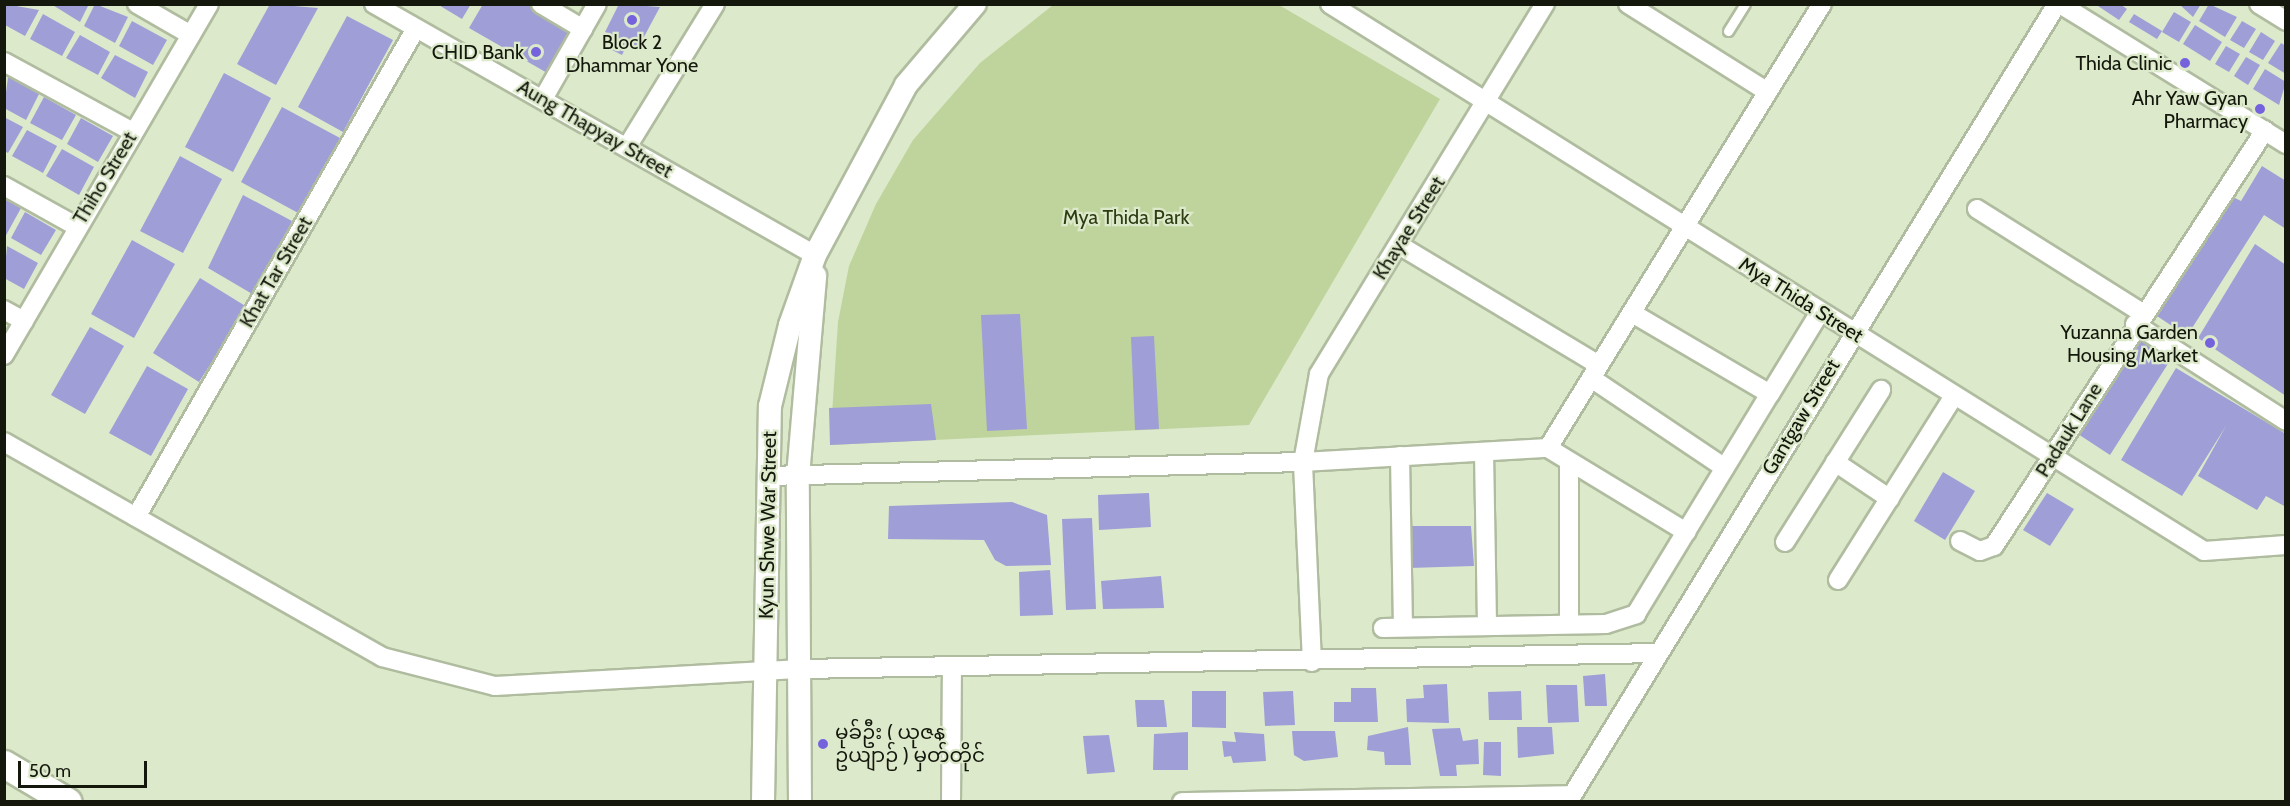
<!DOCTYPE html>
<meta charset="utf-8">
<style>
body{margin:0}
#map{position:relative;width:2290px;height:806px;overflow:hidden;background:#dde9cb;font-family:Cabin,"Noto Sans Myanmar",sans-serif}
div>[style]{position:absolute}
.green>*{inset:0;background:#bed49c}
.building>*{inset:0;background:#a09ed7}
.roads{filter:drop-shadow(2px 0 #b0bc9f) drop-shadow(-2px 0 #b0bc9f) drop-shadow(0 2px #b0bc9f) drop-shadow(0 -2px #b0bc9f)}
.service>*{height:9px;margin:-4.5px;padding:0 4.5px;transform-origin:4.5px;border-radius:4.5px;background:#fff}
.minor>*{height:18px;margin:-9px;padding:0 9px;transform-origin:9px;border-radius:9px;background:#fff}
.tertiary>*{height:22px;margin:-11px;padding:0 11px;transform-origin:11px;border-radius:11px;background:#fff}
.secondary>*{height:27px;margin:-13.5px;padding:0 13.5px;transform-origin:13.5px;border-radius:13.5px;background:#fff}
.dots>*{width:16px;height:16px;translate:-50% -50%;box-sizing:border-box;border:3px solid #dde9cb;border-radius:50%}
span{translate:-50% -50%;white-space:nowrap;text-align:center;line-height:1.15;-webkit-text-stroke:4.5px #dde9cb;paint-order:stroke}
.poi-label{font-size:20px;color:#13170c}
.right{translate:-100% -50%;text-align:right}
.left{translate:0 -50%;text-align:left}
.street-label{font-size:20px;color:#13170c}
.park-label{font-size:20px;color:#2e3c11}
.frame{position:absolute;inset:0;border:6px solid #13170c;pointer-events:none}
.scale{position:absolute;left:18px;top:761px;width:129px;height:27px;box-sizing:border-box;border:3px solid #13170c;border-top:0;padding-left:8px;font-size:18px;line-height:21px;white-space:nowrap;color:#13170c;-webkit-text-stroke:4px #dde9cb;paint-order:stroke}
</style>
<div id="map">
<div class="green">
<i style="clip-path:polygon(1053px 5px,1279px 5px,1440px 99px,1249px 425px,830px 445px,838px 322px,849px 266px,876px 204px,913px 140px,980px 63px)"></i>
</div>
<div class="building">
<i style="clip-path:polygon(5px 4px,39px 10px,25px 36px,5px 25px)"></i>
<i style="clip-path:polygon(51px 4px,89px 4px,80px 22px)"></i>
<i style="clip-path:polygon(95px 4px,128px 17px,115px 43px,84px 26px)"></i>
<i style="clip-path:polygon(270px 4px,318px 8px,276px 85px,237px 64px)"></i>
<i style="clip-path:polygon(437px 4px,471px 4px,462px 19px)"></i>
<i style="clip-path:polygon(483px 4px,532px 4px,575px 30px,549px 74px,469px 28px)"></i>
<i style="clip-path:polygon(619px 4px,660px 7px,638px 48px,628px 43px,622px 55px,608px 48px,613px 36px,605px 32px)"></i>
<i style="clip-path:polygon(2095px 4px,2120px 4px,2127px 9px,2119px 20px)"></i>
<i style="clip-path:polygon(2179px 4px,2201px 4px,2193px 17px)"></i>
<i style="clip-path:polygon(2209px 4px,2237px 17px,2225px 37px,2199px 21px)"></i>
<i style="clip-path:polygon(2174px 12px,2191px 22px,2179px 42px,2162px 32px)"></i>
<i style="clip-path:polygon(43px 14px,75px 32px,62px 56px,30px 39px)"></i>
<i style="clip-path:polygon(2134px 14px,2162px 31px,2157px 39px,2129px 22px)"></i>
<i style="clip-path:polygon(347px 16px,393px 40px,343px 132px,298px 107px)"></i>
<i style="clip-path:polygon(132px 21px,167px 40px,153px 65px,119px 46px)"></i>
<i style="clip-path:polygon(2242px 21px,2256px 29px,2244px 48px,2230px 40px)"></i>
<i style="clip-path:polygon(2195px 25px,2222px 42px,2210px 61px,2183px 44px)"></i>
<i style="clip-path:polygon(2261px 32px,2275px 41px,2263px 60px,2249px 52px)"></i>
<i style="clip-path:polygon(80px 35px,110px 52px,98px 75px,66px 58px)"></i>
<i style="clip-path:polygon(2281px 43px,2286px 46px,2286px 74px,2268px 63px)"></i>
<i style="clip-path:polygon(2226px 46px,2240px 54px,2229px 72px,2215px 64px)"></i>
<i style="clip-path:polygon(115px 55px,148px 72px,135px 98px,101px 78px)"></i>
<i style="clip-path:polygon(2246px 57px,2260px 65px,2248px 85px,2234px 76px)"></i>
<i style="clip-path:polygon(2265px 69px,2286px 82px,2279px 105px,2253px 89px)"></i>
<i style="clip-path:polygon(224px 73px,271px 98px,233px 172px,185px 147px)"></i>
<i style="clip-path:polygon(8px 77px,39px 94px,26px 120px,4px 108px)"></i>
<i style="clip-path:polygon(44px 97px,76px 115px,62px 140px,30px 123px)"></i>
<i style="clip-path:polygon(282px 107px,340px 138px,300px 214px,241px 182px)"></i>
<i style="clip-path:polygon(4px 117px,23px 127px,8px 153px,4px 151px)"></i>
<i style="clip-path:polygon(81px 118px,113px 136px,98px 162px,67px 144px)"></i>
<i style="clip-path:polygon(27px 130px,57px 146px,43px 173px,12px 156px)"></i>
<i style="clip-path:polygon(62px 149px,94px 167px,79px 195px,46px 176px)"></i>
<i style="clip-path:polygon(180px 156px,222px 179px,183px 253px,140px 231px)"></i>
<i style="clip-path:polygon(2262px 166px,2286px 181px,2286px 229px,2264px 215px,2187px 336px,2154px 314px,2231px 196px,2241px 201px)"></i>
<i style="clip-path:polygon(243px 195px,292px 221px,254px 295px,208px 268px)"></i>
<i style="clip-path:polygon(4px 199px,21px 208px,4px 239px)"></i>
<i style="clip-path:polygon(25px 212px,56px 230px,41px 255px,11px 238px)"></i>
<i style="clip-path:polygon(132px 240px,175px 264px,134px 338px,91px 314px)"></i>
<i style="clip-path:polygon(2255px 244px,2286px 265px,2286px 396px,2198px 338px)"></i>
<i style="clip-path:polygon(7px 246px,38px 263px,24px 289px,4px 278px)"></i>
<i style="clip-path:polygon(200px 278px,247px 307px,199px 382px,153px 353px)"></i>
<i style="clip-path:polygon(1020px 314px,1027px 429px,987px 431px,981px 315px)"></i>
<i style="clip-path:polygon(90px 327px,124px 346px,85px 414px,51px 395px)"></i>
<i style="clip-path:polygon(1154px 336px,1159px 429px,1135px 430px,1131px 337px)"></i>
<i style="clip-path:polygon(2139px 339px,2171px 359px,2110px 455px,2078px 434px)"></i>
<i style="clip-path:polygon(147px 366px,188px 389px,151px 456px,109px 433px)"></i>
<i style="clip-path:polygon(2176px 368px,2286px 434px,2286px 507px,2266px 496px,2257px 510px,2198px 476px,2226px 426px,2182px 496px,2121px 460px)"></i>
<i style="clip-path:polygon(931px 404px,936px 440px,830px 445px,829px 408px)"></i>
<i style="clip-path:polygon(1943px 472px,1975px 491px,1945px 540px,1914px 521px)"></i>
<i style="clip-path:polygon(1149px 493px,1151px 527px,1099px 530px,1098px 495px)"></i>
<i style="clip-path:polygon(2047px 493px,2074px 509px,2050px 546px,2023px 530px)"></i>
<i style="clip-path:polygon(1012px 502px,1047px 515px,1051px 565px,1006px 566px,995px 560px,984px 540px,888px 539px,889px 506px)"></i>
<i style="clip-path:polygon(1092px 518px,1096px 609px,1066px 610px,1062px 519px)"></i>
<i style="clip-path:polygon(1409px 526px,1471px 526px,1474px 566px,1409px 568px)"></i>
<i style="clip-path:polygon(1050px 570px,1053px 615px,1020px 616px,1019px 572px)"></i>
<i style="clip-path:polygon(1161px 576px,1164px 608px,1103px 609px,1101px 581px)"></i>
<i style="clip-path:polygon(1605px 674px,1607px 706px,1585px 706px,1583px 676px)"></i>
<i style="clip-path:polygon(1447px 684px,1449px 723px,1407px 722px,1406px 699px,1424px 698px,1423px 685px)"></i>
<i style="clip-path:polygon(1546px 685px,1577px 685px,1579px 722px,1548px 723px)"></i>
<i style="clip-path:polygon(1351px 688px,1376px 688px,1378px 722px,1334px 722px,1334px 702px,1351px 702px)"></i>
<i style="clip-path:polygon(1192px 691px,1226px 691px,1226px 728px,1192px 727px)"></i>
<i style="clip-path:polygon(1293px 691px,1295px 725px,1265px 726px,1263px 692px)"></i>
<i style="clip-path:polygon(1521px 691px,1522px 720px,1489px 720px,1488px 692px)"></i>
<i style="clip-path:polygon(1135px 700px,1164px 700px,1167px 727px,1137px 727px)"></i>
<i style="clip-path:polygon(1408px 727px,1411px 765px,1385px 765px,1384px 752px,1367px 750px,1368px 736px)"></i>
<i style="clip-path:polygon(1517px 727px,1552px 727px,1554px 754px,1518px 758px)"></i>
<i style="clip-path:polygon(1460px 728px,1463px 741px,1478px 739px,1479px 764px,1456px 765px,1457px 776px,1440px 776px,1432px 729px)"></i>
<i style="clip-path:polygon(1292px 731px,1335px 731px,1338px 757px,1304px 761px,1294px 755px)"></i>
<i style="clip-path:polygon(1188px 732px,1188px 770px,1153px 770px,1154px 734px)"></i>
<i style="clip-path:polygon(1234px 732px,1264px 734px,1266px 761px,1233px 763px,1231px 756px,1224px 757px,1222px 741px,1236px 742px)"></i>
<i style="clip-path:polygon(1109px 735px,1115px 772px,1087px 774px,1083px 736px)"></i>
<i style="clip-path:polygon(1484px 742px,1501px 742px,1501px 776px,1483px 775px)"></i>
</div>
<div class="roads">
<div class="service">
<i style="left:1728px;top:31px;width:32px;rotate:-58deg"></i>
</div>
<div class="minor">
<i style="left:137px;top:4px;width:62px;rotate:29.9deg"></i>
<i style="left:374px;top:4px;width:507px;rotate:29.65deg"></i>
<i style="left:541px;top:4px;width:49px;rotate:30.8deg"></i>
<i style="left:1330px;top:4px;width:1031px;rotate:32.04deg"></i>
<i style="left:2204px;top:551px;width:82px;rotate:-4.2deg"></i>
<i style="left:1628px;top:4px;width:165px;rotate:32.2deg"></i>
<i style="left:2060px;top:4px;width:266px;rotate:31.8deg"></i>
<i style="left:2259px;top:4px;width:32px;rotate:32deg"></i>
<i style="left:4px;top:62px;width:147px;rotate:28.5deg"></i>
<i style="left:543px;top:99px;width:109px;rotate:-60.4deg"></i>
<i style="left:627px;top:147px;width:168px;rotate:-58.4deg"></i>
<i style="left:4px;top:186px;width:82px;rotate:29.1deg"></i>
<i style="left:1977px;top:209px;width:197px;rotate:32.2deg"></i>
<i style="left:1399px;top:245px;width:233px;rotate:31deg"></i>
<i style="left:4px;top:310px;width:23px;rotate:29deg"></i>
<i style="left:1632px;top:313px;width:160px;rotate:30.4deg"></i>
<i style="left:1770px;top:394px;width:96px;rotate:-58.6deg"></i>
<i style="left:2135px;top:324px;width:179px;rotate:32.7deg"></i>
<i style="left:4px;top:355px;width:406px;rotate:-59.7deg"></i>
<i style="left:1591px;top:378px;width:161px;rotate:33.9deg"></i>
<i style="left:4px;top:442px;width:435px;rotate:29.6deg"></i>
<i style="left:382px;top:657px;width:117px;rotate:14.4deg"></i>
<i style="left:495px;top:686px;width:307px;rotate:-3.2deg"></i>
<i style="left:802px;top:669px;width:856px;rotate:-1.07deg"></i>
<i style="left:1548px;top:448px;width:162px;rotate:31.3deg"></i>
<i style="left:1484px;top:452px;width:173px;rotate:89deg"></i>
<i style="left:1400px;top:456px;width:171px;rotate:89deg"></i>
<i style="left:1835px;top:462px;width:66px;rotate:33.9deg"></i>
<i style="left:1569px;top:463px;width:161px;rotate:90deg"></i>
<i style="left:767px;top:476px;width:536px;rotate:-1.5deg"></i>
<i style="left:1303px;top:462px;width:245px;rotate:-3.3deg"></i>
<i style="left:1548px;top:448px;width:522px;rotate:-58.32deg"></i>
<i style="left:136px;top:517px;width:563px;rotate:-60.2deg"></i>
<i style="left:1960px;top:541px;width:22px;rotate:27deg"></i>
<i style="left:1980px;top:551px;width:15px;rotate:-20deg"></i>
<i style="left:1994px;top:546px;width:496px;rotate:-56.9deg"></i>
<i style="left:1785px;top:542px;width:180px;rotate:-57.7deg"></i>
<i style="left:1838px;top:580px;width:218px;rotate:-57.8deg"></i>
<i style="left:1383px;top:628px;width:223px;rotate:-1deg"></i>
<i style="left:1606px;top:624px;width:32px;rotate:-18deg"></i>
<i style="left:1636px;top:614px;width:258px;rotate:-58.7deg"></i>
<i style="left:1312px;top:662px;width:200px;rotate:-92.6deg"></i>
<i style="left:1303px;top:462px;width:89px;rotate:-79.7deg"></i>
<i style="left:1319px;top:374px;width:434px;rotate:-58.6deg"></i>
<i style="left:951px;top:802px;width:136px;rotate:-89.6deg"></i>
<i style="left:1182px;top:802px;width:389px;rotate:-1deg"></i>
<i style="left:1568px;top:802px;width:936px;rotate:-58.5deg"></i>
</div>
<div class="tertiary">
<i style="left:763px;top:802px;width:396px;rotate:-89deg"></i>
<i style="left:770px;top:406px;width:83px;rotate:-76.1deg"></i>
<i style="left:790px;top:325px;width:74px;rotate:-70.3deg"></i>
<i style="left:815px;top:255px;width:193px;rotate:-61.8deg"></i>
<i style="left:906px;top:85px;width:106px;rotate:-49.6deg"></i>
<i style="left:800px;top:802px;width:326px;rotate:-90.4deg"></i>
<i style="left:798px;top:476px;width:201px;rotate:-85.1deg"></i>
</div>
<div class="secondary">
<i style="left:4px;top:764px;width:74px;rotate:30.7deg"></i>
</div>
</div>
<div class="dots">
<i style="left:632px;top:20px;background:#7563de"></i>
<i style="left:536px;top:52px;background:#7563de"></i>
<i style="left:2185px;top:63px;background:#7563de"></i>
<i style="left:2260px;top:109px;background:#7563de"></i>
<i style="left:2210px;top:343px;background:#7563de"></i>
<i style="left:823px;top:744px;background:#7563de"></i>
</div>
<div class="poi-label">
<span style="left:632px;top:54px">Block 2<br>Dhammar Yone</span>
<span class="right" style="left:524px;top:52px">CHID Bank</span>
<span class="right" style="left:2172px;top:63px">Thida Clinic</span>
<span class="right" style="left:2248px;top:110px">Ahr Yaw Gyan<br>Pharmacy</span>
<span class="right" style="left:2198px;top:344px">Yuzanna Garden<br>Housing Market</span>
<span class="left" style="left:835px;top:744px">မုခ်ဦး ( ယုဇန<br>ဥယျာဉ် ) မှတ်တိုင်</span>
</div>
<div class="street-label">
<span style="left:595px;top:129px;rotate:30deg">Aung Thapyay Street</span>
<span style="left:105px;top:178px;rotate:-59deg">Thiho Street</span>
<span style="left:1409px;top:228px;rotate:-58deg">Khayae Street</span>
<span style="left:276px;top:272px;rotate:-60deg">Khat Tar Street</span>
<span style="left:1801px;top:300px;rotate:32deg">Mya Thida Street</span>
<span style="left:1801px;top:417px;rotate:-59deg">Gantgaw Street</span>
<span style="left:2069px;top:430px;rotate:-58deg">Padauk Lane</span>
<span style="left:768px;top:525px;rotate:-89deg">Kyun Shwe War Street</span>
</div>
<div class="park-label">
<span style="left:1126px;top:217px">Mya Thida Park</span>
</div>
<div class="frame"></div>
<div class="scale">50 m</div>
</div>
